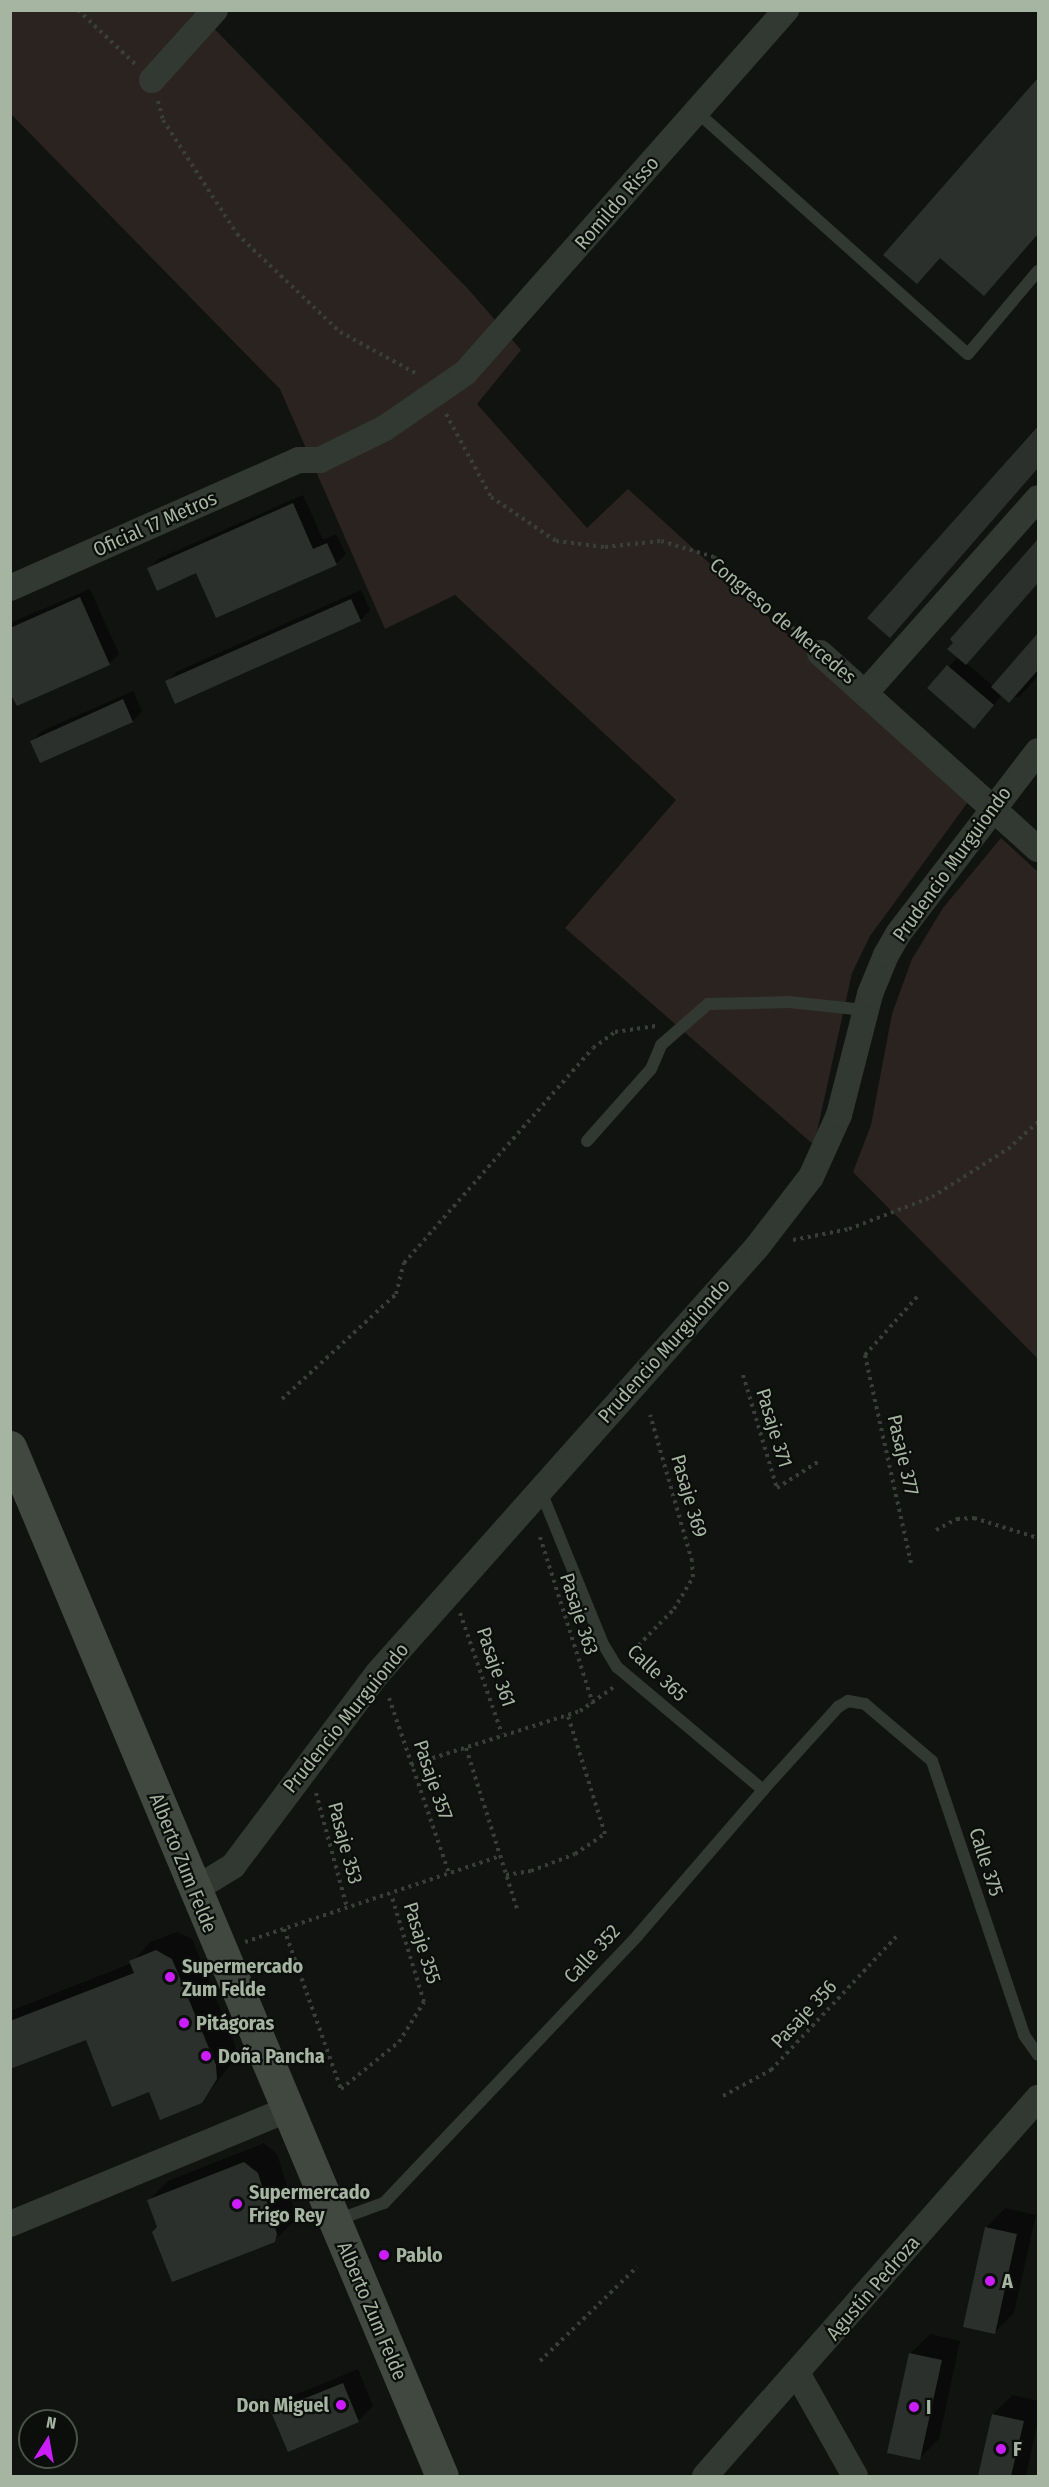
<!DOCTYPE html>
<meta charset="utf-8">
<style>
body{margin:0}
#map{position:relative;width:1049px;height:2487px;overflow:hidden;background:#111311;font-family:"Fira Sans Condensed",sans-serif}
div>[style]{position:absolute}
.green>*{inset:0;background:#2b2320}
.shadow>*{inset:0;background:#0007}
.building>*{inset:0;background:#2c302c}
.path>*{height:4px;margin-top:-2px;transform-origin:0;background:repeating-linear-gradient(90deg,#393f38 0 3px,transparent 0 7.5px)}
.lane>*{height:12px;margin:-6px;padding:0 6px;transform-origin:6px;border-radius:6px;background:#323832}
.street>*{height:26px;margin:-13px;padding:0 13px;transform-origin:13px;border-radius:13px;background:#323832}
.secondary>*{height:33px;margin:-16.5px;padding:0 16.5px;transform-origin:16.5px;border-radius:16.5px;background:#414840}
.dots>*{width:16px;height:16px;translate:-50% -50%;box-sizing:border-box;border:3px solid #0c0e0c;border-radius:50%}
span{translate:-50% -50%;white-space:nowrap;text-align:center;line-height:1.15;-webkit-text-stroke:4.5px #0c0e0c;paint-order:stroke}
.street-label{font-size:20px;color:#a5b5a1}
.poi-label{font-size:20px;color:#a5b5a1;font-weight:700}
.left{translate:0 -50%;text-align:left}
.right{translate:-100% -50%;text-align:right}
.frame{position:absolute;inset:0;border:12px solid #a5b5a1;pointer-events:none}
.north{position:absolute;left:18px;top:2409px;width:60px;height:60px;box-sizing:border-box;background:#0c0e0c;border:2px solid #495148;border-radius:50%;rotate:11deg;font-size:16px;font-weight:700;line-height:24px;text-align:center;color:#a5b5a1}
.north::after{content:'';display:block;margin:auto;width:21px;height:27px;background:#cb1dff;clip-path:polygon(50% 0,100% 100%,50% 72%,0 100%)}
</style>
<div id="map">
<div class="green">
<i style="clip-path:polygon(10px 11px,197px 11px,469px 290px,521px 350px,477px 404px,587px 528px,628px 489px,966px 797px,968px 802px,870px 936px,852px 973px,814px 1145px,565px 928px,676px 800px,455px 595px,385px 629px,280px 389px,11px 114px)"></i>
<i style="clip-path:polygon(1001px 838px,1038px 872px,1038px 1359px,853px 1172px,871px 1125px,892px 1014px,912px 959px,943px 908px)"></i>
</div>
<div class="shadow">
<i style="clip-path:polygon(1038px 81px,1038px 234px,998px 280px,984px 294px,941px 257px,885px 255px)"></i>
<i style="clip-path:polygon(1038px 425px,1038px 467px,900px 626px,869px 618px)"></i>
<i style="clip-path:polygon(303px 495px,323px 540px,336px 534px,346px 554px,336px 564px,149px 568px,158px 559px)"></i>
<i style="clip-path:polygon(1038px 541px,1038px 582px,966px 663px,993px 686px,1038px 635px,1038px 676px,1019px 697px,1002px 695px,974px 727px,930px 688px,958px 657px,952px 639px)"></i>
<i style="clip-path:polygon(90px 589px,119px 654px,109px 664px,10px 689px,10px 623px)"></i>
<i style="clip-path:polygon(361px 590px,370px 610px,361px 620px,176px 702px,167px 682px,176px 672px)"></i>
<i style="clip-path:polygon(133px 691px,142px 711px,133px 721px,32px 741px,42px 731px)"></i>
<i style="clip-path:polygon(177px 1932px,192px 1939px,235px 2045px,236px 2058px,201px 2102px,150px 2090px,87px 2038px,10px 2067px,13px 2010px,132px 1963px,150px 1942px)"></i>
<i style="clip-path:polygon(264px 2143px,277px 2154px,296px 2214px,294px 2221px,274px 2241px,159px 2227px,149px 2200px,168px 2181px)"></i>
<i style="clip-path:polygon(1005px 2208px,1036px 2215px,1014px 2313px,995px 2332px,986px 2228px)"></i>
<i style="clip-path:polygon(930px 2334px,960px 2341px,939px 2439px,919px 2459px,910px 2354px)"></i>
<i style="clip-path:polygon(358px 2369px,373px 2406px,358px 2421px,273px 2413px,288px 2398px)"></i>
<i style="clip-path:polygon(1013px 2395px,1038px 2401px,1038px 2420px,1026px 2476px,979px 2476px,993px 2414px)"></i>
</div>
<div class="building">
<i style="clip-path:polygon(1038px 78px,1038px 234px,984px 296px,940px 258px,917px 284px,883px 255px)"></i>
<i style="clip-path:polygon(1038px 426px,1038px 468px,890px 638px,867px 618px)"></i>
<i style="clip-path:polygon(293px 503px,313px 549px,327px 543px,337px 565px,216px 618px,196px 573px,157px 591px,147px 568px)"></i>
<i style="clip-path:polygon(1038px 539px,1038px 583px,966px 665px,947px 649px,953px 643px,950px 639px)"></i>
<i style="clip-path:polygon(80px 597px,110px 665px,17px 706px,10px 693px,10px 628px)"></i>
<i style="clip-path:polygon(351px 599px,361px 621px,175px 704px,165px 681px)"></i>
<i style="clip-path:polygon(1038px 633px,1038px 670px,1009px 703px,991px 687px)"></i>
<i style="clip-path:polygon(947px 665px,994px 705px,974px 729px,927px 688px)"></i>
<i style="clip-path:polygon(123px 699px,133px 722px,40px 763px,30px 741px)"></i>
<i style="clip-path:polygon(156px 1950px,172px 1959px,216px 2065px,217px 2079px,202px 2103px,160px 2120px,149px 2092px,112px 2107px,86px 2040px,10px 2069px,10px 2021px,134px 1973px,129px 1961px)"></i>
<i style="clip-path:polygon(244px 2162px,258px 2173px,277px 2234px,275px 2242px,172px 2282px,152px 2232px,157px 2227px,147px 2200px)"></i>
<i style="clip-path:polygon(985px 2227px,1017px 2234px,995px 2334px,963px 2327px)"></i>
<i style="clip-path:polygon(909px 2353px,942px 2360px,920px 2460px,887px 2453px)"></i>
<i style="clip-path:polygon(343px 2383px,359px 2422px,288px 2452px,271px 2412px)"></i>
<i style="clip-path:polygon(992px 2414px,1024px 2421px,1011px 2476px,978px 2476px)"></i>
</div>
<div class="path">
<i style="left:78px;top:10px;width:80px;rotate:43.5deg"></i>
<i style="left:158px;top:101px;width:20px;rotate:75deg"></i>
<i style="left:163px;top:120px;width:136px;rotate:57deg"></i>
<i style="left:237px;top:234px;width:142px;rotate:43.6deg"></i>
<i style="left:340px;top:332px;width:90px;rotate:28.6deg"></i>
<i style="left:446px;top:414px;width:94px;rotate:61.5deg"></i>
<i style="left:491px;top:497px;width:78px;rotate:34.1deg"></i>
<i style="left:556px;top:541px;width:49px;rotate:7deg"></i>
<i style="left:605px;top:547px;width:56px;rotate:-6.1deg"></i>
<i style="left:661px;top:541px;width:55px;rotate:16.8deg"></i>
<i style="left:714px;top:557px;width:121px;rotate:42deg"></i>
<i style="left:793px;top:1240px;width:57px;rotate:-11.1deg"></i>
<i style="left:849px;top:1229px;width:89px;rotate:-21.1deg"></i>
<i style="left:932px;top:1197px;width:90px;rotate:-32.3deg"></i>
<i style="left:1008px;top:1149px;width:40px;rotate:-42deg"></i>
<i style="left:743px;top:1375px;width:118px;rotate:73.3deg"></i>
<i style="left:777px;top:1488px;width:52px;rotate:-32.5deg"></i>
<i style="left:282px;top:1399px;width:155px;rotate:-42.6deg"></i>
<i style="left:396px;top:1294px;width:32px;rotate:-76deg"></i>
<i style="left:404px;top:1263px;width:286px;rotate:-48.7deg"></i>
<i style="left:593px;top:1048px;width:27px;rotate:-36deg"></i>
<i style="left:615px;top:1032px;width:41px;rotate:-8.3deg"></i>
<i style="left:936px;top:1530px;width:24px;rotate:-28deg"></i>
<i style="left:957px;top:1519px;width:17px;rotate:-3deg"></i>
<i style="left:974px;top:1518px;width:67px;rotate:17.4deg"></i>
<i style="left:540px;top:1537px;width:175px;rotate:72.4deg"></i>
<i style="left:911px;top:1563px;width:213px;rotate:-102.5deg"></i>
<i style="left:865px;top:1355px;width:78px;rotate:-48.1deg"></i>
<i style="left:460px;top:1613px;width:128px;rotate:70.9deg"></i>
<i style="left:628px;top:1656px;width:66px;rotate:-45.6deg"></i>
<i style="left:674px;top:1609px;width:37px;rotate:-59deg"></i>
<i style="left:693px;top:1577px;width:16px;rotate:-94deg"></i>
<i style="left:692px;top:1561px;width:152px;rotate:-106deg"></i>
<i style="left:389px;top:1698px;width:185px;rotate:71.1deg"></i>
<i style="left:466px;top:1748px;width:172px;rotate:72.4deg"></i>
<i style="left:411px;top:1765px;width:177px;rotate:-17.7deg"></i>
<i style="left:580px;top:1711px;width:43px;rotate:-35.5deg"></i>
<i style="left:316px;top:1793px;width:119px;rotate:74.9deg"></i>
<i style="left:506px;top:1875px;width:25px;rotate:-9deg"></i>
<i style="left:531px;top:1871px;width:47px;rotate:-21.1deg"></i>
<i style="left:575px;top:1854px;width:36px;rotate:-34deg"></i>
<i style="left:605px;top:1834px;width:124px;rotate:-107.4deg"></i>
<i style="left:284px;top:1929px;width:170px;rotate:70.4deg"></i>
<i style="left:341px;top:2089px;width:75px;rotate:-39deg"></i>
<i style="left:399px;top:2042px;width:47px;rotate:-58deg"></i>
<i style="left:424px;top:2002px;width:113px;rotate:-107deg"></i>
<i style="left:245px;top:1942px;width:269px;rotate:-18.6deg"></i>
<i style="left:723px;top:2096px;width:55px;rotate:-28.4deg"></i>
<i style="left:771px;top:2070px;width:183px;rotate:-46.8deg"></i>
<i style="left:540px;top:2361px;width:135px;rotate:-44.1deg"></i>
</div>
<div class="lane">
<i style="left:697px;top:112px;width:363px;rotate:41.8deg"></i>
<i style="left:968px;top:354px;width:109px;rotate:-49.9deg"></i>
<i style="left:587px;top:1141px;width:96px;rotate:-48.4deg"></i>
<i style="left:651px;top:1069px;width:26px;rotate:-67deg"></i>
<i style="left:661px;top:1045px;width:62px;rotate:-41.1deg"></i>
<i style="left:708px;top:1004px;width:81px;rotate:-1.4deg"></i>
<i style="left:789px;top:1002px;width:76px;rotate:6deg"></i>
<i style="left:540px;top:1489px;width:167px;rotate:67.9deg"></i>
<i style="left:603px;top:1644px;width:27px;rotate:59deg"></i>
<i style="left:617px;top:1667px;width:191px;rotate:40.1deg"></i>
<i style="left:337px;top:2220px;width:50px;rotate:-19.9deg"></i>
<i style="left:384px;top:2203px;width:369px;rotate:-46.5deg"></i>
<i style="left:638px;top:1935px;width:191px;rotate:-49.2deg"></i>
<i style="left:763px;top:1790px;width:112px;rotate:-47.9deg"></i>
<i style="left:838px;top:1707px;width:12px;rotate:-31deg"></i>
<i style="left:848px;top:1701px;width:17px;rotate:10deg"></i>
<i style="left:865px;top:1704px;width:88px;rotate:40.4deg"></i>
<i style="left:932px;top:1761px;width:289px;rotate:71.4deg"></i>
<i style="left:1024px;top:2035px;width:24px;rotate:55deg"></i>
</div>
<div class="street">
<i style="left:152px;top:80px;width:94px;rotate:-48deg"></i>
<i style="left:10px;top:588px;width:316px;rotate:-23.9deg"></i>
<i style="left:299px;top:460px;width:21px"></i>
<i style="left:320px;top:460px;width:72px;rotate:-26.2deg"></i>
<i style="left:385px;top:428px;width:97px;rotate:-34.5deg"></i>
<i style="left:465px;top:373px;width:485px;rotate:-48.5deg"></i>
<i style="left:820px;top:653px;width:293px;rotate:42deg"></i>
<i style="left:866px;top:692px;width:259px;rotate:-48.4deg"></i>
<i style="left:194px;top:1890px;width:46px;rotate:-31.6deg"></i>
<i style="left:233px;top:1866px;width:241px;rotate:-53.1deg"></i>
<i style="left:378px;top:1673px;width:570px;rotate:-48.34deg"></i>
<i style="left:757px;top:1247px;width:88px;rotate:-52.4deg"></i>
<i style="left:811px;top:1177px;width:68px;rotate:-65.7deg"></i>
<i style="left:839px;top:1115px;width:125px;rotate:-75.6deg"></i>
<i style="left:870px;top:994px;width:42px;rotate:-67.7deg"></i>
<i style="left:886px;top:955px;width:24px;rotate:-60deg"></i>
<i style="left:898px;top:934px;width:230px;rotate:-52.6deg"></i>
<i style="left:10px;top:2224px;width:299px;rotate:-22.4deg"></i>
<i style="left:797px;top:2373px;width:118px;rotate:60.6deg"></i>
<i style="left:705px;top:2476px;width:504px;rotate:-48.62deg"></i>
</div>
<div class="secondary">
<i style="left:10px;top:1447px;width:1116px;rotate:67.23deg"></i>
</div>
<div class="dots">
<i style="left:170px;top:1977px;background:#cb1dff"></i>
<i style="left:184px;top:2023px;background:#cb1dff"></i>
<i style="left:206px;top:2056px;background:#cb1dff"></i>
<i style="left:237px;top:2204px;background:#cb1dff"></i>
<i style="left:384px;top:2255px;background:#cb1dff"></i>
<i style="left:990px;top:2281px;background:#cb1dff"></i>
<i style="left:341px;top:2405px;background:#cb1dff"></i>
<i style="left:914px;top:2407px;background:#cb1dff"></i>
<i style="left:1001px;top:2449px;background:#cb1dff"></i>
</div>
<div class="street-label">
<span style="left:617px;top:203px;rotate:-49deg">Romildo Risso</span>
<span style="left:155px;top:524px;rotate:-24deg">Oficial 17 Metros</span>
<span style="left:783px;top:621px;rotate:40deg">Congreso de Mercedes</span>
<span style="left:952px;top:864px;rotate:-54deg">Prudencio Murguiondo</span>
<span style="left:664px;top:1351px;rotate:-48deg">Prudencio Murguiondo</span>
<span style="left:774px;top:1428px;rotate:73deg">Pasaje 371</span>
<span style="left:903px;top:1455px;rotate:77deg">Pasaje 377</span>
<span style="left:689px;top:1496px;rotate:74deg">Pasaje 369</span>
<span style="left:579px;top:1614px;rotate:72deg">Pasaje 363</span>
<span style="left:496px;top:1667px;rotate:71deg">Pasaje 361</span>
<span style="left:657px;top:1673px;rotate:43deg">Calle 365</span>
<span style="left:346px;top:1718px;rotate:-51deg">Prudencio Murguiondo</span>
<span style="left:433px;top:1780px;rotate:71deg">Pasaje 357</span>
<span style="left:345px;top:1843px;rotate:75deg">Pasaje 353</span>
<span style="left:986px;top:1862px;rotate:72deg">Calle 375</span>
<span style="left:183px;top:1863px;rotate:68deg">Alberto Zum Felde</span>
<span style="left:422px;top:1943px;rotate:73deg">Pasaje 355</span>
<span style="left:592px;top:1954px;rotate:-47deg">Calle 352</span>
<span style="left:804px;top:2014px;rotate:-47deg">Pasaje 356</span>
<span style="left:873px;top:2288px;rotate:-49deg">Agustín Pedroza</span>
<span style="left:372px;top:2311px;rotate:67deg">Alberto Zum Felde</span>
</div>
<div class="poi-label">
<span class="left" style="left:182px;top:1978px">Supermercado<br>Zum Felde</span>
<span class="left" style="left:196px;top:2023px">Pitágoras</span>
<span class="left" style="left:218px;top:2056px">Doña Pancha</span>
<span class="left" style="left:249px;top:2204px">Supermercado<br>Frigo Rey</span>
<span class="left" style="left:396px;top:2255px">Pablo</span>
<span class="left" style="left:1002px;top:2281px">A</span>
<span class="right" style="left:329px;top:2405px">Don Miguel</span>
<span class="left" style="left:926px;top:2407px">I</span>
<span class="left" style="left:1013px;top:2449px">F</span>
</div>
<div class="frame"></div>
<div class="north">N</div>
</div>
